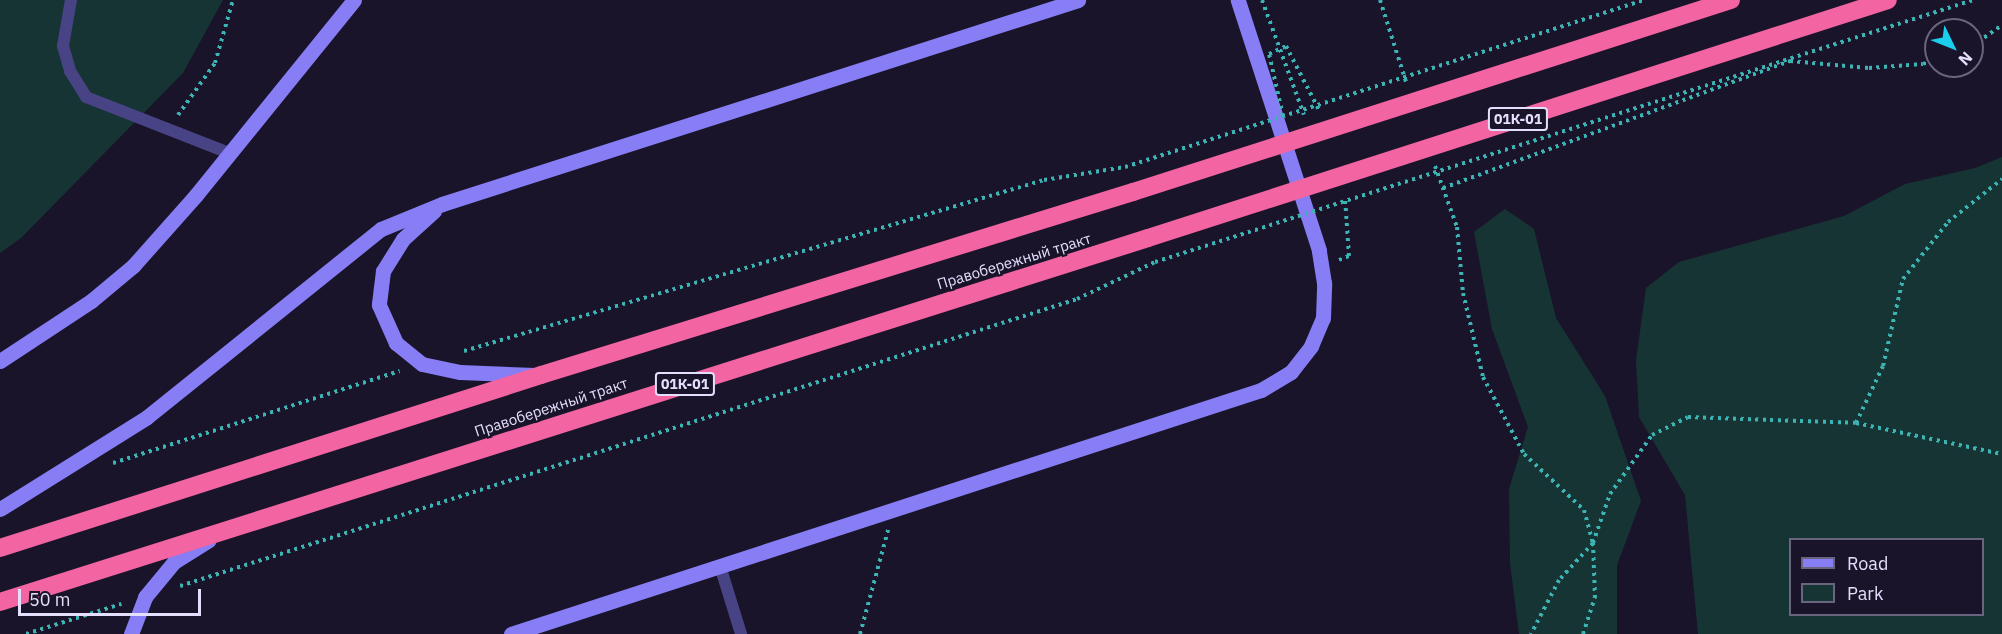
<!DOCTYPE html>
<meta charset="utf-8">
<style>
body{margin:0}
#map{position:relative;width:2002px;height:634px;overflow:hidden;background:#19142a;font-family:"IBM Plex Sans",sans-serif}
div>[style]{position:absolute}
.green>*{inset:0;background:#173434}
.path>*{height:4px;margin-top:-2px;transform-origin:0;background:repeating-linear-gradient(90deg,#3bb4b3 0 3px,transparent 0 7.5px)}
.lane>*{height:12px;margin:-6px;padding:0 6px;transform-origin:6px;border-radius:6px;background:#484385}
.secondary>*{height:15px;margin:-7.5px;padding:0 7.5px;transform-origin:7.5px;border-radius:7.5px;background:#877ef5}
.highway>*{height:18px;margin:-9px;padding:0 9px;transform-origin:9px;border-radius:9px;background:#f364a2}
.path-bridge>*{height:4px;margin-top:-2px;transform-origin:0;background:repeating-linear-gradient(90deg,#3bb4b3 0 3px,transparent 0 7.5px)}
.highway-bridge>*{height:18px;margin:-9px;padding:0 9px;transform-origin:9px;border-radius:9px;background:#f364a2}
span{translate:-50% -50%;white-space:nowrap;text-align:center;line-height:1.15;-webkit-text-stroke:4.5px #19142a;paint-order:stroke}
.shield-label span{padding:2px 4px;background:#19142a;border:2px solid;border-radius:4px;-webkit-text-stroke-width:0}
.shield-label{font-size:14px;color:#e4dffc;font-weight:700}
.street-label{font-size:15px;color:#e4dffc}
.legend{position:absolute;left:1789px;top:538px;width:195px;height:78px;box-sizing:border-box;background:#19142a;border:2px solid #6a657e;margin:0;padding:8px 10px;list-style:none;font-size:18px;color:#e4dffc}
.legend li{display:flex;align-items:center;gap:12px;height:30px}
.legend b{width:30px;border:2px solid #6a657e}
.north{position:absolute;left:1924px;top:18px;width:60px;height:60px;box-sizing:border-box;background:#19142a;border:2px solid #6a657e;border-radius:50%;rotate:133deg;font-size:16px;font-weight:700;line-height:24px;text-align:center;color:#e4dffc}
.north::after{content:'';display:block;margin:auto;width:21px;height:27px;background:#1bceed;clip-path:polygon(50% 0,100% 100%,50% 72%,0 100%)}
.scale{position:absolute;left:18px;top:589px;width:183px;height:27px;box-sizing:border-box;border:3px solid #e4dffc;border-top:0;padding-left:8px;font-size:18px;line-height:21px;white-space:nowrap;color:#e4dffc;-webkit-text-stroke:4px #19142a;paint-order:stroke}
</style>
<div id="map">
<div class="green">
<i style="clip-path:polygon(0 0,223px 0,183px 73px,21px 238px,0 253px)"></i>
<i style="clip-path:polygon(evenodd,2002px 157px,2002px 634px,1698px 634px,1685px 495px,1639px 417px,1636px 360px,1646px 288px,1679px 262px,1844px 216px,1905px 184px,1975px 168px,2002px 157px,1790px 540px,1982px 540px,1982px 614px,1790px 614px,1790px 540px)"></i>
<i style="clip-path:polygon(1505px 209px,1534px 229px,1556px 318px,1605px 396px,1641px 501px,1617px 565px,1617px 634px,1519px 634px,1510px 563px,1509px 489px,1528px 427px,1492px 329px,1474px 232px)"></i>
</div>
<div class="path">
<i style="left:1262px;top:0;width:122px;rotate:69.9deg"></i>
<i style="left:1380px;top:0;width:86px;rotate:72.4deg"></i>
<i style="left:1286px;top:46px;width:72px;rotate:62.7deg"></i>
<i style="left:1972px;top:46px;width:37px;rotate:-35deg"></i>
<i style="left:178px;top:115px;width:64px;rotate:-54.6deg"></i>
<i style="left:215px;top:63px;width:66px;rotate:-74.1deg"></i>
<i style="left:1435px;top:166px;width:65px;rotate:70.2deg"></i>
<i style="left:1457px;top:227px;width:66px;rotate:84.8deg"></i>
<i style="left:1463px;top:293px;width:86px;rotate:76.6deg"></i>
<i style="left:1483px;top:377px;width:87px;rotate:62deg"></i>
<i style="left:1524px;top:454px;width:82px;rotate:43deg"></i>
<i style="left:1584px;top:510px;width:34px;rotate:75deg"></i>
<i style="left:1593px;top:543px;width:50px;rotate:132.6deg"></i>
<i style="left:1559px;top:580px;width:61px;rotate:117.4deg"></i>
<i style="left:1443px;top:188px;width:370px;rotate:-20.1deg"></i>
<i style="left:1790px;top:61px;width:79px;rotate:5.1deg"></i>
<i style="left:1869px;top:68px;width:54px;rotate:-4.2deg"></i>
<i style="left:1923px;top:64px;width:14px;rotate:-21deg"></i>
<i style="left:1339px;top:260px;width:11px;rotate:-22deg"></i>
<i style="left:1349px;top:256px;width:59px;rotate:-93.9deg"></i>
<i style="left:464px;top:351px;width:605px;rotate:-16.43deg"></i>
<i style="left:1044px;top:180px;width:82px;rotate:-9.1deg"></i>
<i style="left:1856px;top:423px;width:63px;rotate:-64.7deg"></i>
<i style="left:1883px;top:366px;width:89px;rotate:-77.1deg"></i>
<i style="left:1903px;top:279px;width:73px;rotate:-51.7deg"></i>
<i style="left:1948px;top:222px;width:69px;rotate:-38.5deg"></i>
<i style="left:113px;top:463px;width:301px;rotate:-17.8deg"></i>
<i style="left:180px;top:586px;width:942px;rotate:-17.74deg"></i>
<i style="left:1077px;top:299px;width:86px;rotate:-25.4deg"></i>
<i style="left:26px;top:634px;width:100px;rotate:-17.5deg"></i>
<i style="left:860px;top:634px;width:108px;rotate:-74.9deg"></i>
<i style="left:1583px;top:634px;width:38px;rotate:-72deg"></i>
<i style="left:1595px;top:598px;width:55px;rotate:-92.1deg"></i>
<i style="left:1593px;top:543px;width:52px;rotate:-70.9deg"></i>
<i style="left:1610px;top:494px;width:72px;rotate:-54.6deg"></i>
<i style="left:1652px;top:435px;width:40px;rotate:-26.6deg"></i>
<i style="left:1688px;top:417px;width:168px;rotate:2deg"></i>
<i style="left:1856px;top:423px;width:149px;rotate:12deg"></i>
</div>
<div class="lane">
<i style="left:71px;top:0;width:47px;rotate:99.9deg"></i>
<i style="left:63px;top:46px;width:26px;rotate:74deg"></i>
<i style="left:70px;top:71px;width:31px;rotate:58deg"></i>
<i style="left:86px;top:97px;width:154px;rotate:21.4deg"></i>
<i style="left:720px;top:566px;width:71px;rotate:72.8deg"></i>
</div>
<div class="secondary">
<i style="left:434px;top:211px;width:42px;rotate:137.9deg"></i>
<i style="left:403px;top:239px;width:38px;rotate:122deg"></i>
<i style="left:383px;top:271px;width:34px;rotate:97deg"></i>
<i style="left:379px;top:305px;width:42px;rotate:65.9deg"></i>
<i style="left:396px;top:343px;width:33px;rotate:39deg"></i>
<i style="left:422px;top:364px;width:39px;rotate:12deg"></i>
<i style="left:460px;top:372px;width:75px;rotate:2.3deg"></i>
<i style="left:0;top:361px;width:109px;rotate:-33.4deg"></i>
<i style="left:91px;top:301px;width:55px;rotate:-39.8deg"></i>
<i style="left:133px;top:266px;width:95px;rotate:-48.4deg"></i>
<i style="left:196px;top:195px;width:251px;rotate:-51deg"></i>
<i style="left:0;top:509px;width:173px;rotate:-32deg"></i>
<i style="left:147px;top:417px;width:300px;rotate:-38.8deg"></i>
<i style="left:381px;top:229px;width:66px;rotate:-22.3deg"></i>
<i style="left:442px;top:204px;width:668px;rotate:-17.78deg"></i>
<i style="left:131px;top:634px;width:40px;rotate:-69deg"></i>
<i style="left:145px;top:597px;width:45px;rotate:-50.4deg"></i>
<i style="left:174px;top:562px;width:41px;rotate:-32.2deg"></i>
<i style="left:511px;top:634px;width:789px;rotate:-18.02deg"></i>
<i style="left:1261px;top:390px;width:35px;rotate:-31deg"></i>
<i style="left:1291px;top:372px;width:33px;rotate:-52deg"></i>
<i style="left:1311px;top:346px;width:30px;rotate:-67deg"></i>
<i style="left:1323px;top:318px;width:35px;rotate:-88deg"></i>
<i style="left:1324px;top:283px;width:33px;rotate:-99deg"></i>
<i style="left:1319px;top:250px;width:263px;rotate:-108deg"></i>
</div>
<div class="highway">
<i style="left:0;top:548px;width:568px;rotate:-17.73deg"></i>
<i style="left:541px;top:375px;width:620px;rotate:-17.18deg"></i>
<i style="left:0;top:602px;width:1204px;rotate:-17.59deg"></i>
</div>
<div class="path-bridge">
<i style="left:1283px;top:116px;width:64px;rotate:-102.7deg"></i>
<i style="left:1269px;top:54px;width:19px;rotate:-25deg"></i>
<i style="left:1125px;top:167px;width:545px;rotate:-17.84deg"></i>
<i style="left:1155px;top:262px;width:859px;rotate:-17.76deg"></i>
</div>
<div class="highway-bridge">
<i style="left:1133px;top:192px;width:628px;rotate:-17.8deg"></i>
<i style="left:1148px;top:238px;width:777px;rotate:-17.83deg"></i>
</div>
<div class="shield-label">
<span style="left:1518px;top:119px">01К-01</span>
<span style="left:685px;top:384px">01К-01</span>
</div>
<div class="street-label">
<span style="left:1014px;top:261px;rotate:-17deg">Правобережный тракт</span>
<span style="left:551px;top:407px;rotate:-18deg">Правобережный тракт</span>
</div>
<ul class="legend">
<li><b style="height:8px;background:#877ef5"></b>Road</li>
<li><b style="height:16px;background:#173434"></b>Park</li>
</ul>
<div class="north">N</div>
<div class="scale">50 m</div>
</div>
